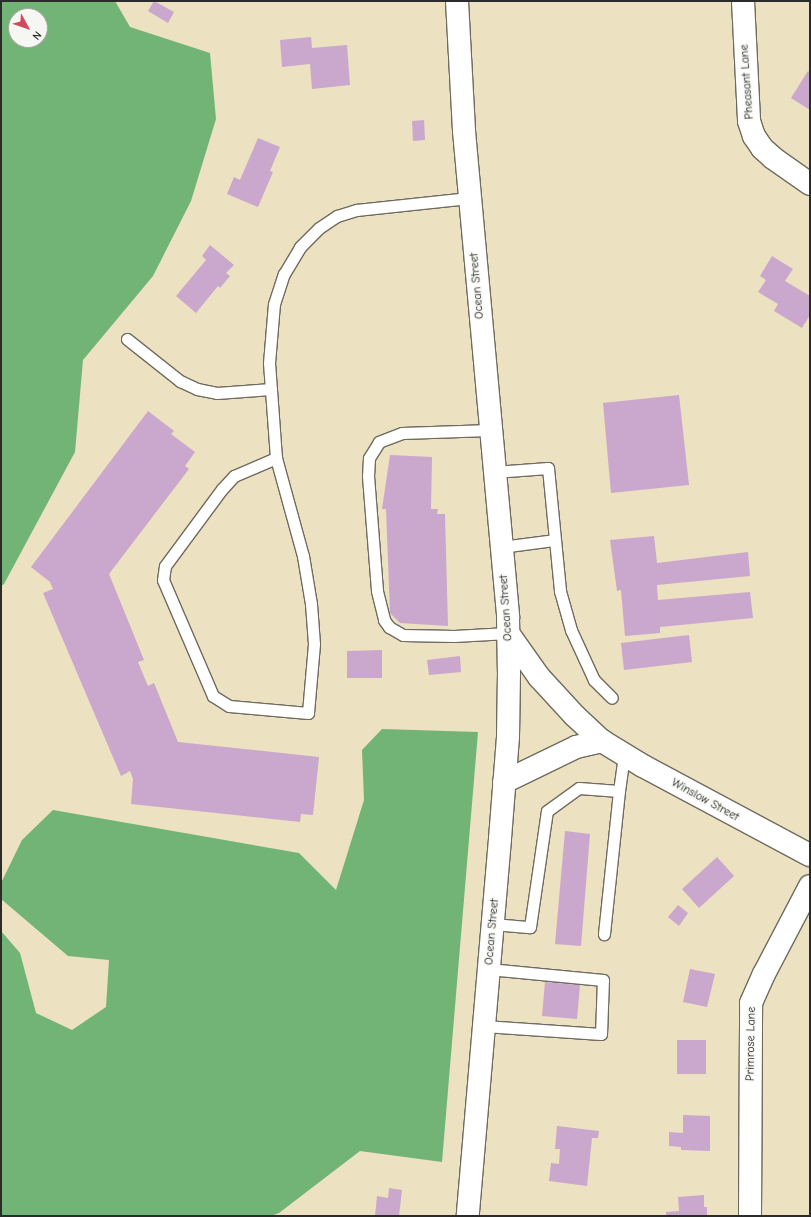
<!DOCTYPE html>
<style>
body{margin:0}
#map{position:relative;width:811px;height:1217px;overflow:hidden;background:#ece1c1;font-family:"Comic Neue",sans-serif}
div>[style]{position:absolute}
.forest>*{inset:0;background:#72b376}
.building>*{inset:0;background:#caa7cc}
.roads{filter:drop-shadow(1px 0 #6f6b60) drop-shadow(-1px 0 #6f6b60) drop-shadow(0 1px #6f6b60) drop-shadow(0 -1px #6f6b60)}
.service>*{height:11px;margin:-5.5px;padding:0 5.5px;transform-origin:5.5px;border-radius:5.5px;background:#fff}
.minor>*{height:22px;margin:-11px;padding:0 11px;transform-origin:11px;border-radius:11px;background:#fff}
.tertiary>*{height:22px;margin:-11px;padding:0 11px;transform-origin:11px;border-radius:11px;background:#fff}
.secondary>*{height:22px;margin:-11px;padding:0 11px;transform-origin:11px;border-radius:11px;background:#fff}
span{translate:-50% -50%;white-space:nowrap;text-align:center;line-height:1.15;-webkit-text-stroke:3px #f6f6f2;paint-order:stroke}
.street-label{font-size:12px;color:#2b2b2b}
.frame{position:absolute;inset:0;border:2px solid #2b2b2b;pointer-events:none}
.north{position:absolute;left:8px;top:8px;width:40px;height:40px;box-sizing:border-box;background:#f6f6f2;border:1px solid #a5a5a2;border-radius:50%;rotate:130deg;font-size:11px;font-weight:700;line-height:16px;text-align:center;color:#2b2b2b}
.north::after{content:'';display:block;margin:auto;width:14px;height:18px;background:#d1495b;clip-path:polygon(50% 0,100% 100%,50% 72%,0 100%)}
</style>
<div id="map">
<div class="forest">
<i style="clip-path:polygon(evenodd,1px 1px,115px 1px,130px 27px,210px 53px,216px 119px,191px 201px,153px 276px,83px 360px,75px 452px,4px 584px,1px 586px,1px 1px,16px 16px,40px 16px,40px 40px,16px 40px,16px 16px)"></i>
<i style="clip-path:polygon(382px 729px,478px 732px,442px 1162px,360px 1151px,279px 1213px,271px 1216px,1px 1216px,1px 931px,20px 953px,36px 1013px,72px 1030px,106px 1007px,109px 960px,68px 956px,1px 899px,1px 883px,22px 840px,53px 810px,299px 853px,336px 890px,364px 800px,362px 750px)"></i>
</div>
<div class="building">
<i style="clip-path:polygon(154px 1px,174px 12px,168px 23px,148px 11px)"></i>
<i style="clip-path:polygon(311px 37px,312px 48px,347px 45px,350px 85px,312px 89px,310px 64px,282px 67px,280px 40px)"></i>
<i style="clip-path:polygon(808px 71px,810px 73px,810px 110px,791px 98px)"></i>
<i style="clip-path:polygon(424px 120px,425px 140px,413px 141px,412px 121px)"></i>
<i style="clip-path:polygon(258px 138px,280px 147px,270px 171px,273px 172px,258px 207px,227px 194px,234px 177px,240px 180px)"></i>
<i style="clip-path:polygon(210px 245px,234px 265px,226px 273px,230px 276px,220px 288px,218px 286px,196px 313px,176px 296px,206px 260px,202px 256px)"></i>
<i style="clip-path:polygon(772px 256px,793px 269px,785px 281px,810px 296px,810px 315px,802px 328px,774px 311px,778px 304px,758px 292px,766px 280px,760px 276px)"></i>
<i style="clip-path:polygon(679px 395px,689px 485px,611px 493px,603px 403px)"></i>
<i style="clip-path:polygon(148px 411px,174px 431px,171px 434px,195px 452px,185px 466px,189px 469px,109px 574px,144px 660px,138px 662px,148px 686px,154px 683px,178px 742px,319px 757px,313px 815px,301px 814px,300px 822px,131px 804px,133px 779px,130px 771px,121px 776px,43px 593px,53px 589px,50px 582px,31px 567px)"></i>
<i style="clip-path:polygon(390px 455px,432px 457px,431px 509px,438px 509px,437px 514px,445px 514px,448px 626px,400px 623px,390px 613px,386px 509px,382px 509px)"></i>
<i style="clip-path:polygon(654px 536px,657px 563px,748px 552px,750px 576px,657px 585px,658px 600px,750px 592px,753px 618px,660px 627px,660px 633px,625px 636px,621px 590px,617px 591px,610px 540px)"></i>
<i style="clip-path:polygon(689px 635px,692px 662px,624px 670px,621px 643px)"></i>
<i style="clip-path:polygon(382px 650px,382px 678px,347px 678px,347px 651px)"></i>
<i style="clip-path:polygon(460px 656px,461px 672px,429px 675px,427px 660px)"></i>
<i style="clip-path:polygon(565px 831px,590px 834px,581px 946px,555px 944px)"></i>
<i style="clip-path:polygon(717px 857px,734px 876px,699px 908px,682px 889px)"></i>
<i style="clip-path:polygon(678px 905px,688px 913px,679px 926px,668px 917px)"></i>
<i style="clip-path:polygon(690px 969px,715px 974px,707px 1007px,683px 1002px)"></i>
<i style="clip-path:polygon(545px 982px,580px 985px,577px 1019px,542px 1016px)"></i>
<i style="clip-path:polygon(677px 1040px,706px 1040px,706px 1074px,677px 1074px)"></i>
<i style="clip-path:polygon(683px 1115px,710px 1116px,710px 1151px,681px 1150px,681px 1147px,669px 1146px,669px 1132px,683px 1133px)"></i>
<i style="clip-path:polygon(557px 1126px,599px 1131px,598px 1138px,592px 1138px,587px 1186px,549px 1181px,551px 1163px,559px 1164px,560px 1149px,555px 1149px)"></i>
<i style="clip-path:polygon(389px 1188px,402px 1190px,399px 1216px,375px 1216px,377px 1196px,388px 1198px)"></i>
<i style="clip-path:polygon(704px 1195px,704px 1207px,707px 1207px,707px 1216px,666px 1216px,666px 1212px,679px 1211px,678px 1197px)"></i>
</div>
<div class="roads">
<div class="service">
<i style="left:127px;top:339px;width:68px;rotate:38.4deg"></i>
<i style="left:180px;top:381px;width:19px;rotate:25deg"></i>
<i style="left:197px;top:389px;width:20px;rotate:11deg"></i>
<i style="left:217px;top:393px;width:54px;rotate:-4.2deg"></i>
<i style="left:490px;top:430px;width:88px;rotate:178deg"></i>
<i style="left:402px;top:433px;width:25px;rotate:159deg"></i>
<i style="left:379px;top:442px;width:19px;rotate:122deg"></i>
<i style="left:369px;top:458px;width:18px;rotate:93deg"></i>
<i style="left:368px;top:476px;width:115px;rotate:85.5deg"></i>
<i style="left:377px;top:591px;width:30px;rotate:76deg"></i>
<i style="left:384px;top:620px;width:9px;rotate:54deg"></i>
<i style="left:389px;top:627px;width:16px;rotate:30deg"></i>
<i style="left:403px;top:635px;width:51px;rotate:1.1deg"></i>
<i style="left:454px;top:636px;width:54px;rotate:-3.2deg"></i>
<i style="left:276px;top:458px;width:102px;rotate:74.6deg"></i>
<i style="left:303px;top:556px;width:49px;rotate:80.5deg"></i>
<i style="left:311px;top:604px;width:40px;rotate:85.7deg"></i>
<i style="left:314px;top:644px;width:69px;rotate:95deg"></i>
<i style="left:308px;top:713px;width:79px;rotate:-174.9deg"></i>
<i style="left:229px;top:706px;width:19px;rotate:-148deg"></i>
<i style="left:213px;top:696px;width:126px;rotate:-113.3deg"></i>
<i style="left:163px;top:580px;width:14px;rotate:-82deg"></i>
<i style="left:165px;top:566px;width:96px;rotate:-53.5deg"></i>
<i style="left:222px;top:489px;width:18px;rotate:-47deg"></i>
<i style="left:234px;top:476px;width:46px;rotate:-23.2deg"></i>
<i style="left:276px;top:458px;width:95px;rotate:-94.2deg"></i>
<i style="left:269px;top:363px;width:59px;rotate:-85.2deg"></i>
<i style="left:274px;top:304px;width:32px;rotate:-72deg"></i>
<i style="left:284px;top:274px;width:31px;rotate:-59deg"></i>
<i style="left:300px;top:247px;width:27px;rotate:-45deg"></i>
<i style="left:319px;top:228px;width:22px;rotate:-34deg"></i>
<i style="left:337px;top:216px;width:21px;rotate:-17deg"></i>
<i style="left:357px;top:210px;width:114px;rotate:-6.1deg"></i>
<i style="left:494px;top:472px;width:54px;rotate:-4.2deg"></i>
<i style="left:548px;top:468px;width:124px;rotate:84.4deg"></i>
<i style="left:560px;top:591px;width:41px;rotate:74.2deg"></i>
<i style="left:571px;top:630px;width:55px;rotate:65.3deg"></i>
<i style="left:594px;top:680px;width:25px;rotate:45deg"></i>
<i style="left:501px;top:547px;width:53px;rotate:-7.5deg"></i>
<i style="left:619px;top:791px;width:36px;rotate:-82deg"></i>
<i style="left:493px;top:924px;width:37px;rotate:5deg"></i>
<i style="left:530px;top:927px;width:117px;rotate:-81.7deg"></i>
<i style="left:547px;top:811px;width:39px;rotate:-36deg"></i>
<i style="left:579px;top:788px;width:40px;rotate:4.3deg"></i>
<i style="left:619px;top:791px;width:144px;rotate:96deg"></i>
<i style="left:484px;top:1026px;width:117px;rotate:3.9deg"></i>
<i style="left:601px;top:1034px;width:54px;rotate:-87.9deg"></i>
<i style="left:603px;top:980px;width:115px;rotate:-174.5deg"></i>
</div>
<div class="minor">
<i style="left:743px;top:1px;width:120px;rotate:87.1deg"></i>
<i style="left:749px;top:121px;width:16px;rotate:72deg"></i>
<i style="left:754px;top:136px;width:14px;rotate:56deg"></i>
<i style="left:762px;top:148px;width:15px;rotate:42deg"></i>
<i style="left:773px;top:158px;width:45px;rotate:35.1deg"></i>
<i style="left:750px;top:1216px;width:213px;rotate:-89.7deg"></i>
<i style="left:751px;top:1003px;width:32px;rotate:-66deg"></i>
<i style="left:764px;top:974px;width:99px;rotate:-62.4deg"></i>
</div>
<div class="tertiary">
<i style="left:508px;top:633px;width:54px;rotate:54.8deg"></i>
<i style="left:539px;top:677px;width:53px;rotate:47.3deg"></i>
<i style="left:575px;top:716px;width:37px;rotate:43deg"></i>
<i style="left:504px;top:782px;width:80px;rotate:-25.9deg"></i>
<i style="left:576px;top:747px;width:27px;rotate:-13deg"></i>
<i style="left:602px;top:741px;width:48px;rotate:31.4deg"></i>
<i style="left:643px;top:766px;width:189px;rotate:28.1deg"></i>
</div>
<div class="secondary">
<i style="left:457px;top:1px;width:130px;rotate:86.9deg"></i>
<i style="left:464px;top:131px;width:489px;rotate:84.8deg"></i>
<i style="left:508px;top:618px;width:55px;rotate:89deg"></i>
<i style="left:509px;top:673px;width:64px;rotate:90.9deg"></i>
<i style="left:508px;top:737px;width:102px;rotate:94.5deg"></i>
<i style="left:500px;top:839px;width:378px;rotate:94.9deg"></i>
</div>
</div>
<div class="street-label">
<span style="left:747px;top:82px;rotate:-94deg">Pheasant Lane</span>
<span style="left:477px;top:286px;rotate:-95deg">Ocean Street</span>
<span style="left:506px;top:608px;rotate:-94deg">Ocean Street</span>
<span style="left:705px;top:800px;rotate:29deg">Winslow Street</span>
<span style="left:492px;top:932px;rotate:-85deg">Ocean Street</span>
<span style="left:751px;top:1044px;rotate:-89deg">Primrose Lane</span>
</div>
<div class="frame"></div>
<div class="north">N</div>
</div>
